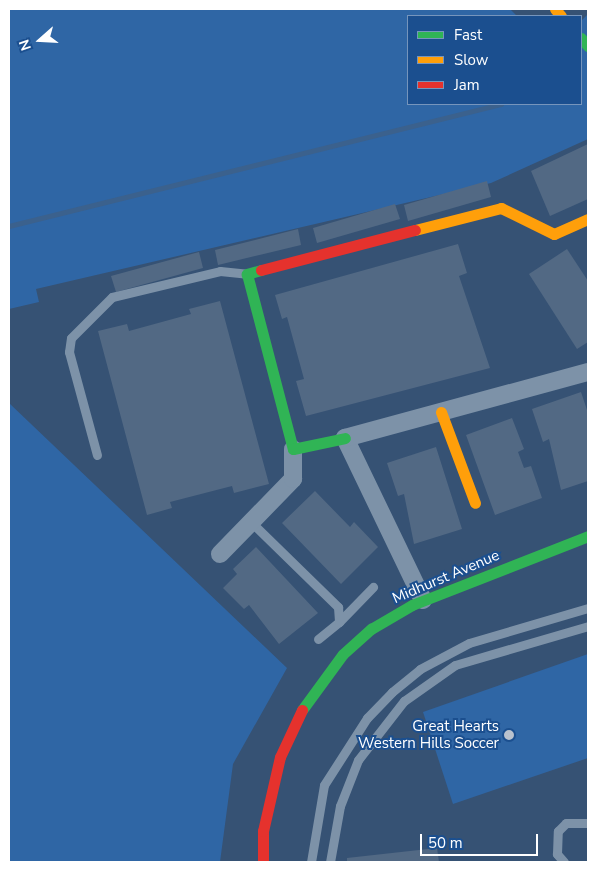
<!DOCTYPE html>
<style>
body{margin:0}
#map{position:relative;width:597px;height:871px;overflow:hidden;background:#365274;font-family:"Nunito Sans",sans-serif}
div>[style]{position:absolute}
.green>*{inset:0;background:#2f66a5}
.stream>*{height:4.5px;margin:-2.25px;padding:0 2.25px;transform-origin:2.25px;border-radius:2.25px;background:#3b618d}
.building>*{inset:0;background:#526984}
.lane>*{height:9px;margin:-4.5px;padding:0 4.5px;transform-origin:4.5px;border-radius:4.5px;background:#7d92a8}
.street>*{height:18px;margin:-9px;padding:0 9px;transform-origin:9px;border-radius:9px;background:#7d92a8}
.fast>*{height:11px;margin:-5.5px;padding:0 5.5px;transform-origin:5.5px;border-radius:5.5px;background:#30b455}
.slow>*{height:11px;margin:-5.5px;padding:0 5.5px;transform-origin:5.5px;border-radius:5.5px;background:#ff9f0a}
.jam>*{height:11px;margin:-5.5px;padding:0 5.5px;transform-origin:5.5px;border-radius:5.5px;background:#e5322d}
.dots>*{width:14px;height:14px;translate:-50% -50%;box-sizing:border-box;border:2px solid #1b4f8f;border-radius:50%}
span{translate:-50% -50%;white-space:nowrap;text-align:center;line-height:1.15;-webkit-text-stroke:4px #1b4f8f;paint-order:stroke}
.street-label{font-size:15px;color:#fff}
.poi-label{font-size:15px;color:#fff}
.right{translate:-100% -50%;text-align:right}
.frame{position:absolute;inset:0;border:10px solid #fff;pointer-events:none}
.legend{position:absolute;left:407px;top:15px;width:175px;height:90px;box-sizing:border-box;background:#1b4f8f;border:1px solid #7695bc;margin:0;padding:6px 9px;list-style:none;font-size:15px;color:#fff}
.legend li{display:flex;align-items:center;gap:10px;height:25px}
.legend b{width:25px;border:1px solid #7695bc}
.north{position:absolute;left:15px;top:15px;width:50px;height:50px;-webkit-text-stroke:4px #1b4f8f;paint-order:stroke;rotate:251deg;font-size:14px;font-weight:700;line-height:20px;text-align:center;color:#fff}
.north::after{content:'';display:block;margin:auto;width:18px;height:22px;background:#fff;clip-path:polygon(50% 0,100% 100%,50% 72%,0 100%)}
.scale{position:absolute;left:420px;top:834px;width:118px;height:22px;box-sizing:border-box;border:2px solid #fff;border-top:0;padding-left:6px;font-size:15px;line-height:18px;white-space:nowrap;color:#fff;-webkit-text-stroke:4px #1b4f8f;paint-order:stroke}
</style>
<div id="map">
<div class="green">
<i style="clip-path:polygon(9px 9px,510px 9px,517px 16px,408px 16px,408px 104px,581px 104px,581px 21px,588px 14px,588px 139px,491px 183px,36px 289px,39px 302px,9px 309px)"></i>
<i style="clip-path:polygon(9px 403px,287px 668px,233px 764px,220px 862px,9px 862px)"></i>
<i style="clip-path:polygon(588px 654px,588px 758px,453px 804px,423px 712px)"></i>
</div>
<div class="stream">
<i style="left:9px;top:226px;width:507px;rotate:-13.93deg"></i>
</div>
<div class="building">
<i style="clip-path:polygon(588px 144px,588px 199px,550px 216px,531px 171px)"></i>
<i style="clip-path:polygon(487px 181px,491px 197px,408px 221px,404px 205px)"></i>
<i style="clip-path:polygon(395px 204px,400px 219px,317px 243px,313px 228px)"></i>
<i style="clip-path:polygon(298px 229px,301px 245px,218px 265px,215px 250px)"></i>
<i style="clip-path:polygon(458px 244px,467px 273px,459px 276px,490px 368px,306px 416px,296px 381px,304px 379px,287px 317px,282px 319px,275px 295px)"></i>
<i style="clip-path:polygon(567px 249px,588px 281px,588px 342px,577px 349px,529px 274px)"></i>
<i style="clip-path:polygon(199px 252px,203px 268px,116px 292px,111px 276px)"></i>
<i style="clip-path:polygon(220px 301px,269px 484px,234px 493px,232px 486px,170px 502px,172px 508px,147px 515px,98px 331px,127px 324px,129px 331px,191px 314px,189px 309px)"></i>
<i style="clip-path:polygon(581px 392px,588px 413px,588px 481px,561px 490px,549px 439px,543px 442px,532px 409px)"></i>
<i style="clip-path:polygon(512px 418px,524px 449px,518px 452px,524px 468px,531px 466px,542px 498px,495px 515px,466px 435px)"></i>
<i style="clip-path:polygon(436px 447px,462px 529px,414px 544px,404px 494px,398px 496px,387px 463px)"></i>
<i style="clip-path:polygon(315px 491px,350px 527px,354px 522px,378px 547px,341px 584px,282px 523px)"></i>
<i style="clip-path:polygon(256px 547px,318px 613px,279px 644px,249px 605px,244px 609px,223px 588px,237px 574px,233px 569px)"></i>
<i style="clip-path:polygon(437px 848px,439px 862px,347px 862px,347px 858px)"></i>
</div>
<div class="lane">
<i style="left:97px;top:455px;width:107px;rotate:-105.2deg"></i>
<i style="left:69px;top:352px;width:14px;rotate:-82deg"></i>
<i style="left:71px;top:338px;width:58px;rotate:-45deg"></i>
<i style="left:112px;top:297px;width:111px;rotate:-13.5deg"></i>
<i style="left:220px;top:271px;width:27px;rotate:6deg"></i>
<i style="left:251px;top:522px;width:122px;rotate:44.3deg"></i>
<i style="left:338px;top:607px;width:15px;rotate:86deg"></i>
<i style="left:339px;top:622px;width:27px;rotate:141deg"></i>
<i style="left:339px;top:622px;width:49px;rotate:-45.8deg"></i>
<i style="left:311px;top:862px;width:78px;rotate:-80.4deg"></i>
<i style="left:324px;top:785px;width:80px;rotate:-57.3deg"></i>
<i style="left:367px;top:718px;width:36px;rotate:-46deg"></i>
<i style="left:392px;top:692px;width:36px;rotate:-39deg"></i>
<i style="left:420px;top:669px;width:55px;rotate:-28deg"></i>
<i style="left:469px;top:643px;width:124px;rotate:-16.4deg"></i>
<i style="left:330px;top:862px;width:57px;rotate:-79.9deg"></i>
<i style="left:340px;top:806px;width:49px;rotate:-68.6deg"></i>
<i style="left:358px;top:760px;width:75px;rotate:-52.1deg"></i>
<i style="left:404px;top:701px;width:62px;rotate:-35.2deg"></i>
<i style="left:455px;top:665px;width:139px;rotate:-16.3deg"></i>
<i style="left:564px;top:862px;width:11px;rotate:-131deg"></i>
<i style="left:557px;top:854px;width:23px;rotate:-88deg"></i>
<i style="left:558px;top:831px;width:11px;rotate:-45deg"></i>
<i style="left:566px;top:823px;width:22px"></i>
</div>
<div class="street">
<i style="left:220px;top:554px;width:105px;rotate:-45.8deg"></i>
<i style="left:293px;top:479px;width:30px;rotate:-90deg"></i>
<i style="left:423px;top:600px;width:180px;rotate:-115.7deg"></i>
<i style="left:345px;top:438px;width:252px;rotate:-15.2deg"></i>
</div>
<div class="fast">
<i style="left:581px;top:38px;width:11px;rotate:49deg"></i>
<i style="left:261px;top:270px;width:15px;rotate:164deg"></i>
<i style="left:247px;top:274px;width:181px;rotate:75.3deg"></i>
<i style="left:293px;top:449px;width:53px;rotate:-11.9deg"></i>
<i style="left:302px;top:710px;width:69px;rotate:-53.8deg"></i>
<i style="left:343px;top:654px;width:38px;rotate:-42deg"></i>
<i style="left:371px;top:629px;width:48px;rotate:-30.3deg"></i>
<i style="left:412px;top:605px;width:189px;rotate:-21.4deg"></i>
</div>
<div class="slow">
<i style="left:555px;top:9px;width:9px;rotate:49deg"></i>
<i style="left:415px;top:230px;width:89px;rotate:-14.3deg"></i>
<i style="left:501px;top:208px;width:59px;rotate:26.1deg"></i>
<i style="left:554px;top:234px;width:37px;rotate:-24deg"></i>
<i style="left:441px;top:412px;width:97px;rotate:69.5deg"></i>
</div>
<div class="jam">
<i style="left:261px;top:270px;width:159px;rotate:-14.6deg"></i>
<i style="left:263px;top:862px;width:31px;rotate:-90deg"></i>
<i style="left:263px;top:831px;width:76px;rotate:-77.1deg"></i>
<i style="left:280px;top:757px;width:52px;rotate:-64.9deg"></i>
</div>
<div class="dots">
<i style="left:509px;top:735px;background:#b9c2ce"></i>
</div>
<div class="street-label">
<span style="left:446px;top:577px;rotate:-23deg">Midhurst Avenue</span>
</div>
<div class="poi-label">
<span class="right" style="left:499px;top:735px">Great Hearts<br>Western Hills Soccer</span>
</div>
<div class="frame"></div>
<ul class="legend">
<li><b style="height:6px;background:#30b455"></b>Fast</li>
<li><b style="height:6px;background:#ff9f0a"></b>Slow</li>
<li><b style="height:6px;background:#e5322d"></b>Jam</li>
</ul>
<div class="north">N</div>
<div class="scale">50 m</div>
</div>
